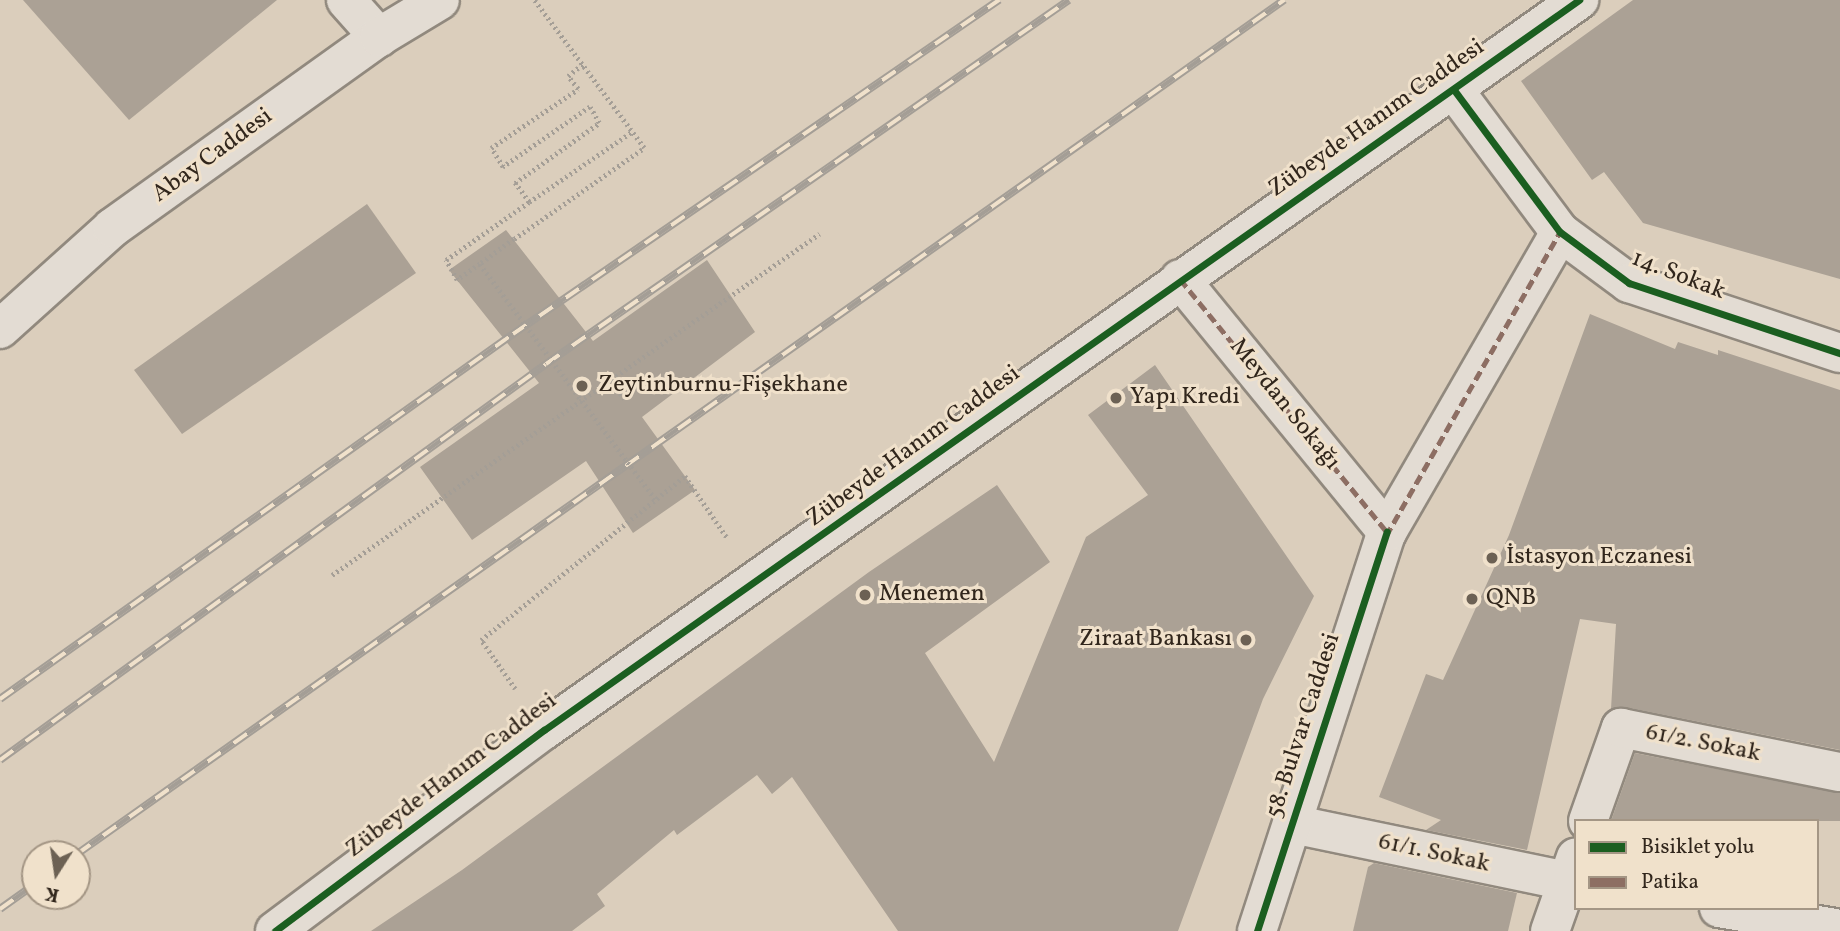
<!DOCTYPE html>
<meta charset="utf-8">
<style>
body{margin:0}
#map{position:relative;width:1840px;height:931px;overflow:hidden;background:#dbcebc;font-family:Vollkorn,serif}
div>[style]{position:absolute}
.building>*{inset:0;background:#aba195}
.path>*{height:4.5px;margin-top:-2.25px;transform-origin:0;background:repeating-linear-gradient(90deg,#a49e96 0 2px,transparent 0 5.5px)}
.roads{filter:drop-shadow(2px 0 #91897e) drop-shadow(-2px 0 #91897e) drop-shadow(0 2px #91897e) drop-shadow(0 -2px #91897e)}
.street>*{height:38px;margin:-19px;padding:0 19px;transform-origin:19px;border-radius:19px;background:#e3dcd3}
.secondary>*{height:38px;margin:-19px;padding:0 19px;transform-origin:19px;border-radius:19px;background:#e3dcd3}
.rail>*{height:8px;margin-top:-4px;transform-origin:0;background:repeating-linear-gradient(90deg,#f0e1cb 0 16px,#a49e96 0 32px);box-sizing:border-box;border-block:2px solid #a49e96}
.path-bridge>*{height:4.5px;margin-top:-2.25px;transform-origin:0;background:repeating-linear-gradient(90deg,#a49e96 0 2px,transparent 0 5.5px)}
.quiet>*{height:5px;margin-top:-2.5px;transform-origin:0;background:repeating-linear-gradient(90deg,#8d6e63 0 10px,transparent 0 15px)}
.cycleway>*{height:7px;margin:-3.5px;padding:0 3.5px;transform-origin:3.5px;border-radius:3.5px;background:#1b5e20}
.dots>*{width:19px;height:19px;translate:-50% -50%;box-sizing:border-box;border:4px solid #f0e1cb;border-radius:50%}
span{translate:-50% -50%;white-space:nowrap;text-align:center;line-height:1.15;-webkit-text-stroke:6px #f0e1cb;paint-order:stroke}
.street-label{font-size:24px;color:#31261c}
.poi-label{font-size:24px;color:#31261c}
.left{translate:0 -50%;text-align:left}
.right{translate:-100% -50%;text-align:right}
.legend{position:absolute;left:1574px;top:819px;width:245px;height:91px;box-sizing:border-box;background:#f0e1cb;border:2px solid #a49685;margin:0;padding:9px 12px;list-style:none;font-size:21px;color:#31261c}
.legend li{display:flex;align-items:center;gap:14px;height:35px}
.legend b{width:35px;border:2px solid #a49685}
.north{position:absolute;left:21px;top:840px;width:70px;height:70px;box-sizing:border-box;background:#f0e1cb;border:2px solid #a49685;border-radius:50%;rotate:192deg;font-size:19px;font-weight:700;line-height:28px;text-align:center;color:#31261c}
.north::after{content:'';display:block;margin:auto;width:24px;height:32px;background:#6c6154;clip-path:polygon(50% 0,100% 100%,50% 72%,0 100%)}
</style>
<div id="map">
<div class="building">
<i style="clip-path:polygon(23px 0,277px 0,129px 120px)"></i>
<i style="clip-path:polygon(1633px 0,1840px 0,1840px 279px,1643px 223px,1604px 172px,1592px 180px,1521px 81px)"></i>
<i style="clip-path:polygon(367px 204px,416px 273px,182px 434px,134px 370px)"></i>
<i style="clip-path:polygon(506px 230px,593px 341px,707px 260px,755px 332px,642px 417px,695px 490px,633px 533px,586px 461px,472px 540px,420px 467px,539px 383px,449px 270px)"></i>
<i style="clip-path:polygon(1590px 314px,1675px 349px,1678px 342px,1718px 355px,1718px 350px,1840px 390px,1840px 750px,1625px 707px,1611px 709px,1616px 624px,1580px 619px,1527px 850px,1426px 830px,1441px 820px,1379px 797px,1426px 674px,1443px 680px,1509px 535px)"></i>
<i style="clip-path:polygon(1155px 365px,1314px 596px,1263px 699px,1178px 931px,898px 931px,792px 777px,772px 794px,757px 775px,677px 835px,674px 830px,597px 894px,605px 906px,572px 931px,371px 931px,462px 870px,869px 572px,997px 485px,1050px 562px,925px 653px,994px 762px,1086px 537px,1148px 495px,1088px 415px)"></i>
<i style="clip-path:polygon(1635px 753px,1840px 793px,1840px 821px,1611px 821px)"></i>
<i style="clip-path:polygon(1374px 863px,1517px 893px,1508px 931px,1353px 931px,1368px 867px)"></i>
</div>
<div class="path">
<i style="left:529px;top:202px;width:126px;rotate:-34.3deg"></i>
<i style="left:514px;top:239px;width:159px;rotate:-35deg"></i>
<i style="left:644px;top:148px;width:184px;rotate:-126.6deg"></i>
<i style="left:480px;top:264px;width:28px;rotate:145deg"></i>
<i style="left:457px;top:280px;width:23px;rotate:-119deg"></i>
<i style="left:446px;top:260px;width:101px;rotate:-34.9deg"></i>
<i style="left:529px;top:202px;width:24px;rotate:-126deg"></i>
<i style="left:515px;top:183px;width:103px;rotate:-35.5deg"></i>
<i style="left:599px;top:123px;width:18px;rotate:-119deg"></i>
<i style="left:590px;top:107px;width:106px;rotate:145.4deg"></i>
<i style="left:503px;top:167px;width:22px;rotate:-122deg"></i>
<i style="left:491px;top:148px;width:105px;rotate:-34.1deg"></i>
<i style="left:578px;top:89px;width:16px;rotate:-128deg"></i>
<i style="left:568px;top:76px;width:21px;rotate:-39deg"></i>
<i style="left:609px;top:381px;width:24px;rotate:48deg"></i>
<i style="left:332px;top:575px;width:595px;rotate:-35deg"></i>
<i style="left:515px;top:689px;width:60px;rotate:-124.8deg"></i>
<i style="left:481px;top:640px;width:262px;rotate:-38.8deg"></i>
<i style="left:685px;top:476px;width:76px;rotate:55.7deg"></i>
</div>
<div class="roads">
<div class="street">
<i style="left:346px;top:0;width:50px;rotate:48.3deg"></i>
<i style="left:1454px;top:90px;width:177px;rotate:53.3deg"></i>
<i style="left:1560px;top:232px;width:86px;rotate:36.5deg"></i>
<i style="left:1629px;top:283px;width:222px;rotate:18.4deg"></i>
<i style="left:1180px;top:279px;width:327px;rotate:50.7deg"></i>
<i style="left:1588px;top:821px;width:99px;rotate:-70.5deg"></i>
<i style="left:1621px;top:728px;width:223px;rotate:11.4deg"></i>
<i style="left:1292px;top:824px;width:290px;rotate:11.7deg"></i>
<i style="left:1719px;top:908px;width:123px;rotate:9.8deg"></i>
<i style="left:1257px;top:931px;width:420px;rotate:-72deg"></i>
<i style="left:1387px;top:532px;width:346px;rotate:-60deg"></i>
<i style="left:1550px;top:931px;width:78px;rotate:-70.6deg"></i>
</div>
<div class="secondary">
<i style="left:0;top:329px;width:151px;rotate:-42deg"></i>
<i style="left:112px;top:228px;width:328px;rotate:-35.6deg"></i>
<i style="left:379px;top:37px;width:71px;rotate:-31.2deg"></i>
<i style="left:275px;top:931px;width:336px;rotate:-36.8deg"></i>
<i style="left:544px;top:730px;width:1267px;rotate:-35.2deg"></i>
</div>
</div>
<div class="rail">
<i style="left:0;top:699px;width:630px;rotate:-35.43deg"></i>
<i style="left:513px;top:334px;width:590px;rotate:-34.5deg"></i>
<i style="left:0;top:760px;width:674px;rotate:-35.95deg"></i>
<i style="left:546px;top:364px;width:637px;rotate:-34.84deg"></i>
<i style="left:77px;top:854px;width:1479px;rotate:-35.28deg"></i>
<i style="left:0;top:909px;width:43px;rotate:-35.5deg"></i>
</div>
<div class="path-bridge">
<i style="left:514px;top:239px;width:42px;rotate:143.7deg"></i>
<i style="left:480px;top:264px;width:294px;rotate:53.3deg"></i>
</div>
<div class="quiet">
<i style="left:1180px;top:279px;width:327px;rotate:50.7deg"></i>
<i style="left:1386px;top:536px;width:350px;rotate:-60.2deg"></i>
</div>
<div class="cycleway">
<i style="left:1454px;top:90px;width:177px;rotate:53.3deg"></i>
<i style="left:1560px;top:232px;width:86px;rotate:36.5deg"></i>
<i style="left:1629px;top:283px;width:222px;rotate:18.4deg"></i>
<i style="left:275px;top:931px;width:336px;rotate:-36.8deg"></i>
<i style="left:544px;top:730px;width:1267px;rotate:-35.2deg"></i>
<i style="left:1257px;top:931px;width:420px;rotate:-72deg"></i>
</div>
<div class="dots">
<i style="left:582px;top:386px;background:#6c6154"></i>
<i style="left:1116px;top:398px;background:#6c6154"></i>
<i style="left:1492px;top:558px;background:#6c6154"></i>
<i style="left:865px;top:595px;background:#6c6154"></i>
<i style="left:1472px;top:599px;background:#6c6154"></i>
<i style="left:1246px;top:640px;background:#6c6154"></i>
</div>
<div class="street-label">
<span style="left:1377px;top:119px;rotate:-35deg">Zübeyde Hanım Caddesi</span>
<span style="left:213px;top:156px;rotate:-36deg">Abay Caddesi</span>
<span style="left:1678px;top:276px;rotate:21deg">14. Sokak</span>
<span style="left:1284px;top:405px;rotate:51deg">Meydan Sokağı</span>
<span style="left:914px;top:447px;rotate:-36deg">Zübeyde Hanım Caddesi</span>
<span style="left:1304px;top:726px;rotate:-72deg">58. Bulvar Caddesi</span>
<span style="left:1703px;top:744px;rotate:11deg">61/2. Sokak</span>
<span style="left:452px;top:776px;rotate:-37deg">Zübeyde Hanım Caddesi</span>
<span style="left:1434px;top:854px;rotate:12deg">61/1. Sokak</span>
</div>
<div class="poi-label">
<span class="left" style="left:598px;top:386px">Zeytinburnu-Fişekhane</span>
<span class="left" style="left:1130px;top:398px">Yapı Kredi</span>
<span class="left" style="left:1506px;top:558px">İstasyon Eczanesi</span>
<span class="left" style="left:879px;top:595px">Menemen</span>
<span class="left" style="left:1486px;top:599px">QNB</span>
<span class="right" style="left:1232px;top:640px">Ziraat Bankası</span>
</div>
<ul class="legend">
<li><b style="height:9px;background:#1b5e20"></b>Bisiklet yolu</li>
<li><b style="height:9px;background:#8d6e63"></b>Patika</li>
</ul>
<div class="north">K</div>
</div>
